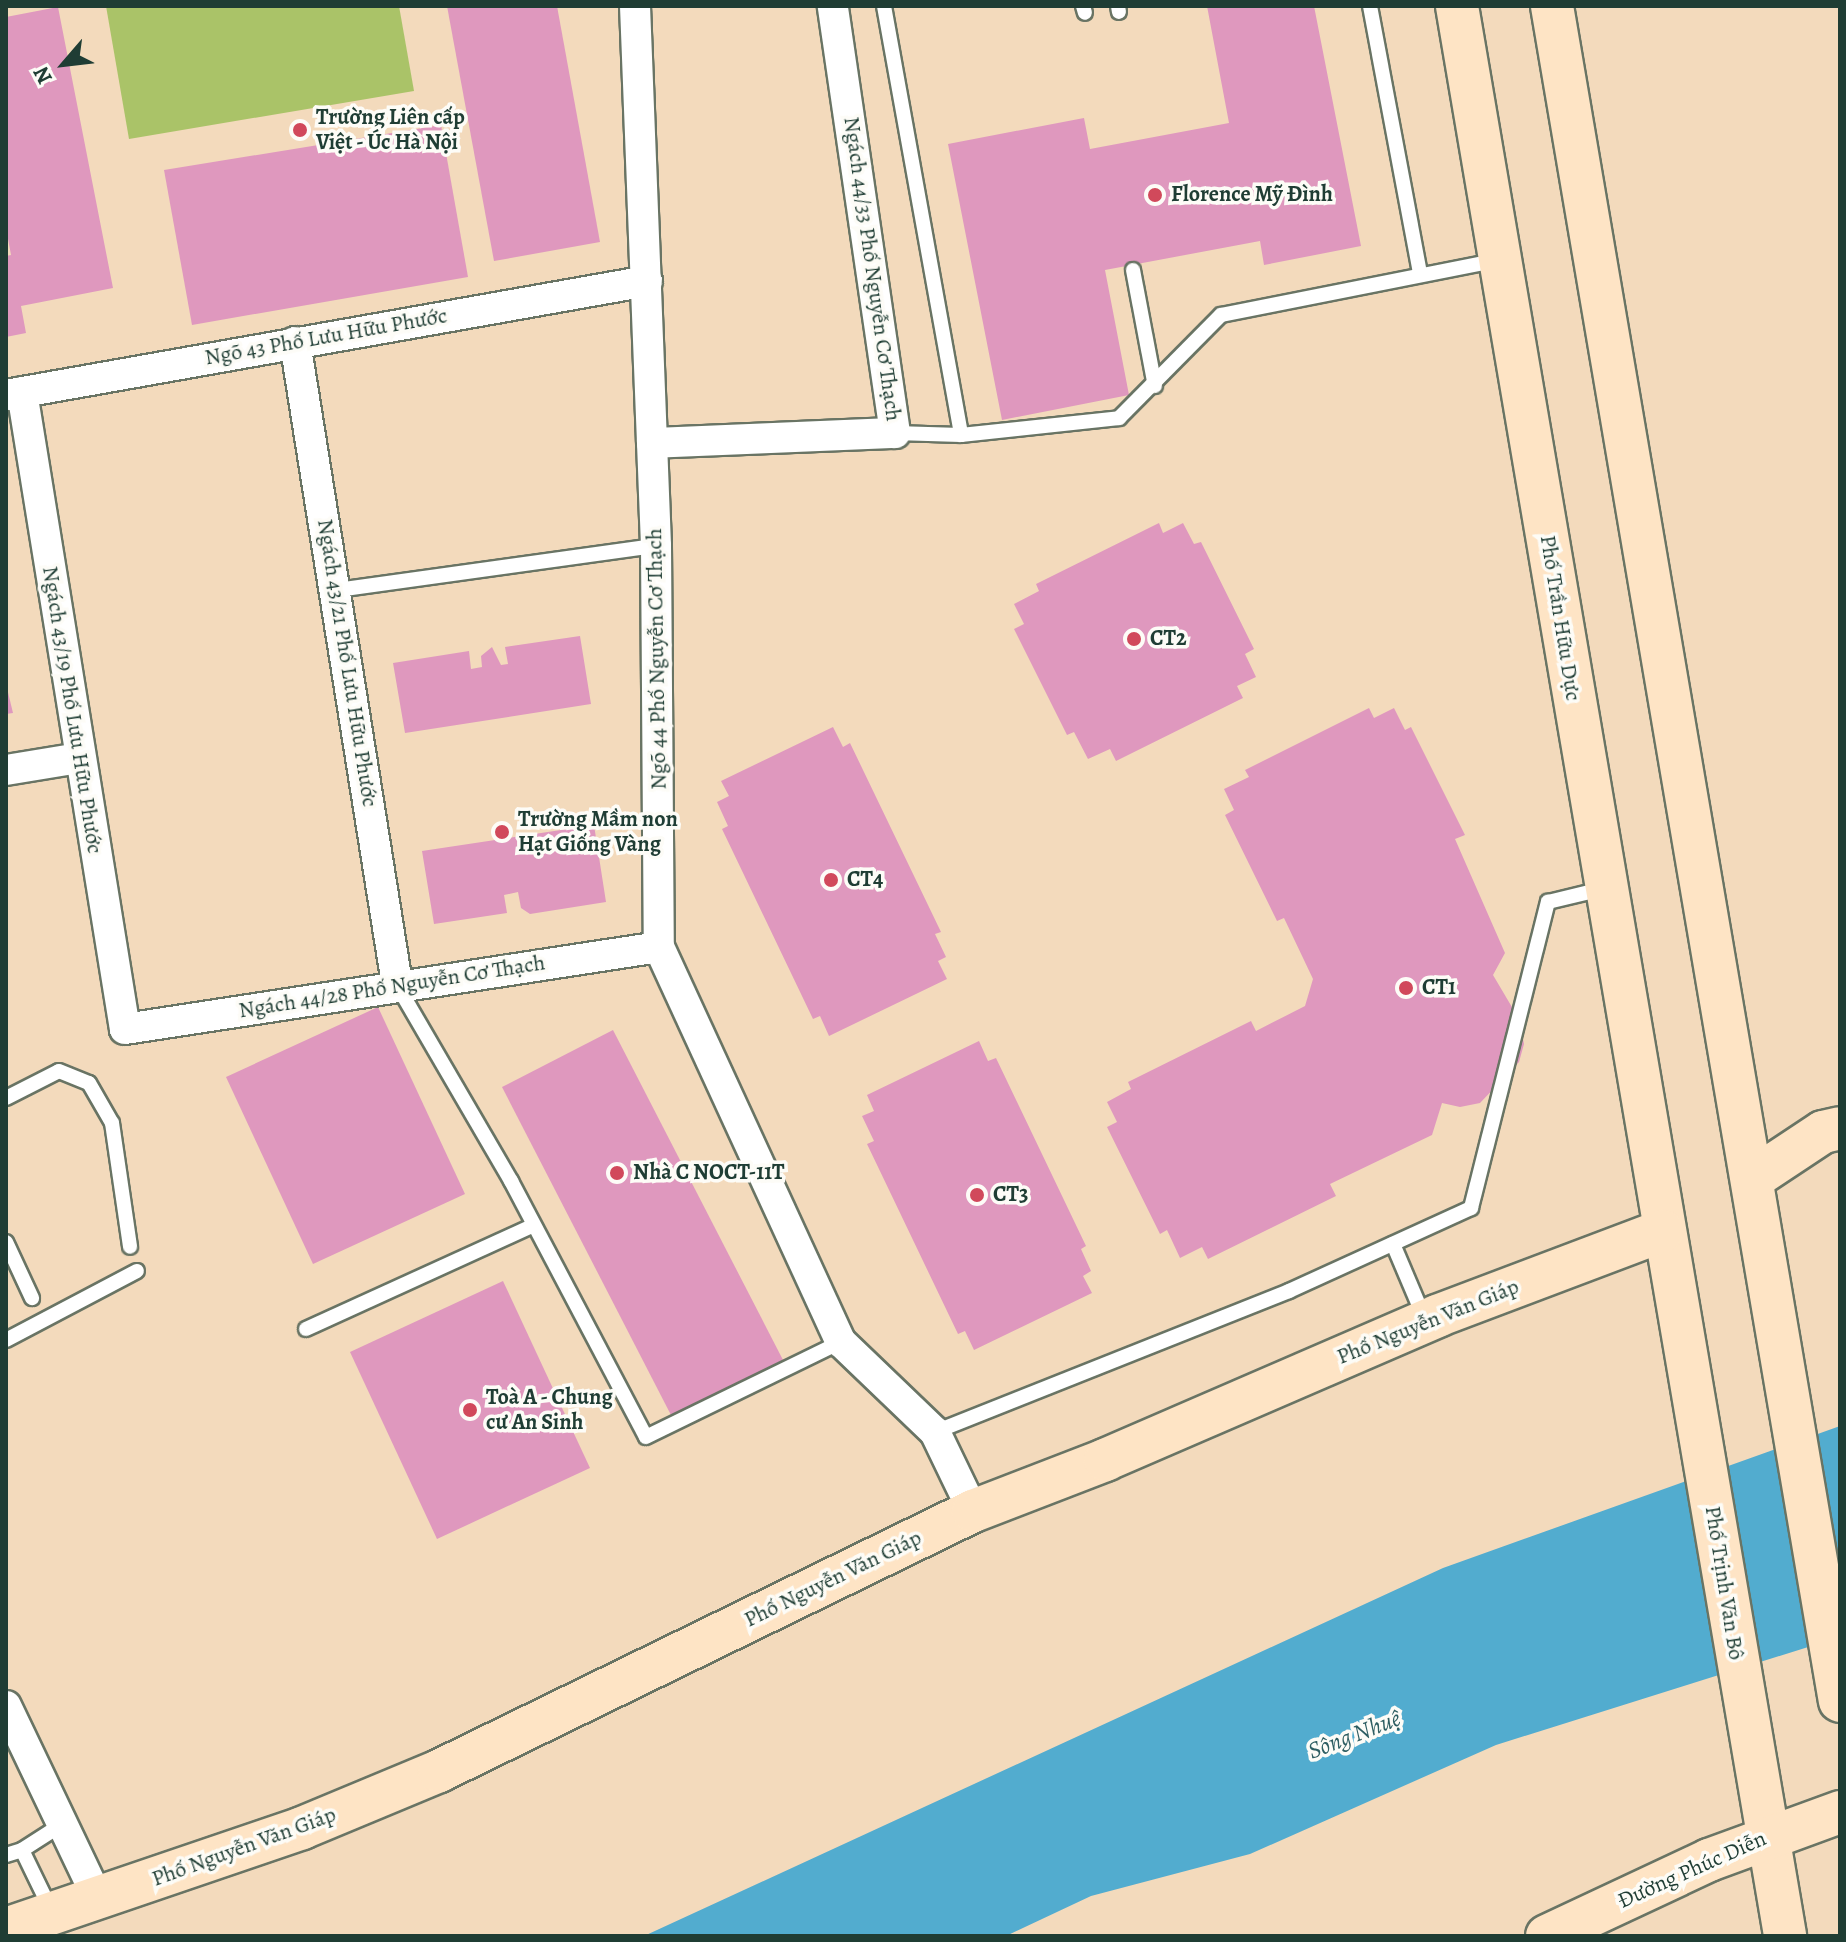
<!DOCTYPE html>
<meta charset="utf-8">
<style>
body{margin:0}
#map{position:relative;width:1846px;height:1942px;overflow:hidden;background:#f3dabc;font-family:Alegreya,serif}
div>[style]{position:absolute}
.green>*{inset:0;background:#aac368}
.water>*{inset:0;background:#52accf}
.building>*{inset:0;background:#df98be}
.roads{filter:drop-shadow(2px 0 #697464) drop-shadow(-2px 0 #697464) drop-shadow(0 2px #697464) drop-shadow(0 -2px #697464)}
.lane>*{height:14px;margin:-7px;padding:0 7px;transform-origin:7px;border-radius:7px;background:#fff}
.street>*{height:30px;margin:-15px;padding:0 15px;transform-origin:15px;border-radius:15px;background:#fff}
.secondary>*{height:42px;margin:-21px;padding:0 21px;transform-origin:21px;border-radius:21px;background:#fee4c5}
.dots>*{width:22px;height:22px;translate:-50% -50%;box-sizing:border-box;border:4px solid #fdfcf7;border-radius:50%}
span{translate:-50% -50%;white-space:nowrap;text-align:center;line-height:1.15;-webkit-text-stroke:7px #fdfcf7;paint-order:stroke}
.poi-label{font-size:22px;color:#1f3d34;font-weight:700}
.left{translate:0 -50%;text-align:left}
.street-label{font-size:22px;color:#1f3d34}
.water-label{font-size:24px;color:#2e5e62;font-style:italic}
.frame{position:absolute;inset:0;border:8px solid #1f3d34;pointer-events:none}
.north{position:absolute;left:24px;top:24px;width:80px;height:80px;-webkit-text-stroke:6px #fdfcf7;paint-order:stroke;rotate:242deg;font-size:22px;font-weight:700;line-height:32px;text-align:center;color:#1f3d34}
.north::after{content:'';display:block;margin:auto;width:28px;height:36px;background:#1f3d34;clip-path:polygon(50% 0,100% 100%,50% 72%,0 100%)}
</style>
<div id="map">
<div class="green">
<i style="clip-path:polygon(106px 6px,399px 6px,414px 91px,129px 139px)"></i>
</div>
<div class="water">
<i style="clip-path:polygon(1840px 1426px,1840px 1637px,1496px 1745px,1250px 1854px,1091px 1896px,1006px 1936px,644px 1936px,1443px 1568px)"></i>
</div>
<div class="building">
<i style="clip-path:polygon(447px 6px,557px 6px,600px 242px,494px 261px)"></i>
<i style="clip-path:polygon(1207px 6px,1314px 6px,1361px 246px,1264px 265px,1260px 241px,1105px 270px,1129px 395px,1002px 420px,948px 144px,1084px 118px,1090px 149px,1229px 123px)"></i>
<i style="clip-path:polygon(58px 7px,113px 288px,21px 306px,26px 333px,6px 337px,6px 256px,11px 255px,6px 228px,6px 17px)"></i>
<i style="clip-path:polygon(441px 125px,468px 277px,192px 325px,164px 170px)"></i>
<i style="clip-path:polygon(1159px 523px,1163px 533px,1183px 523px,1194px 544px,1201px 542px,1254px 649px,1245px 654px,1256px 677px,1237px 686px,1243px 698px,1116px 761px,1110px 749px,1088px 759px,1074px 732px,1067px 735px,1014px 629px,1024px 624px,1014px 604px,1039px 591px,1036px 584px)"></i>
<i style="clip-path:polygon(580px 636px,591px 704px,405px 733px,393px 663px,469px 651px,471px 669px,482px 667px,481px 656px,492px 647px,501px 665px,508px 664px,505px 647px)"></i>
<i style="clip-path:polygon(6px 684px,13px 713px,6px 714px)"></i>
<i style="clip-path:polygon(1369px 708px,1374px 718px,1394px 708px,1405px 730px,1411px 727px,1465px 835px,1455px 839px,1505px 953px,1493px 975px,1519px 1019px,1524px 1044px,1519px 1062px,1480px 1103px,1460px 1107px,1442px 1103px,1432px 1135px,1330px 1184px,1336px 1196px,1208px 1259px,1202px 1247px,1180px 1258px,1167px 1230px,1160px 1234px,1107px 1127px,1117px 1122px,1107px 1102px,1131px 1089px,1128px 1082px,1251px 1021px,1256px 1031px,1305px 1006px,1313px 979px,1284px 918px,1277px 921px,1225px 815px,1234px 810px,1224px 789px,1249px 777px,1245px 770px)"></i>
<i style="clip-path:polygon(833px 727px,843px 747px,850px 743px,941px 932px,935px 934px,946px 957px,938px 961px,947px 979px,829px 1036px,820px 1016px,813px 1019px,722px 829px,728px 826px,717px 802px,729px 796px,721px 781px)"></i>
<i style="clip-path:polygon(594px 825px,606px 902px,530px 914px,521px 908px,518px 892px,504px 895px,507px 913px,434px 924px,422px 851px)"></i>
<i style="clip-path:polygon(378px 1007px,465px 1194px,313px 1264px,226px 1077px)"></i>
<i style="clip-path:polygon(613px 1030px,783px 1360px,672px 1417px,502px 1087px)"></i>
<i style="clip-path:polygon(979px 1041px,988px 1061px,996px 1058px,1086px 1246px,1081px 1249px,1091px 1271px,1083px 1276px,1092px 1293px,974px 1350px,965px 1331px,958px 1334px,867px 1144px,874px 1141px,862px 1116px,874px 1111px,867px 1095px)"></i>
<i style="clip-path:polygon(503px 1281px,590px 1468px,437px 1539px,350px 1352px)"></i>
</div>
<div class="roads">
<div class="lane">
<i style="left:884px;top:6px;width:436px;rotate:79.8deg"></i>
<i style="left:1083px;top:6px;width:7px;rotate:74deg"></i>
<i style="left:1118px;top:6px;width:6px;rotate:81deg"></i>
<i style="left:1370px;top:6px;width:273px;rotate:79.4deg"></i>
<i style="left:1133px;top:270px;width:118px;rotate:79.3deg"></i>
<i style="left:895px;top:433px;width:66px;rotate:1.7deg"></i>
<i style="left:961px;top:435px;width:159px;rotate:-6.1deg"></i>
<i style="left:1119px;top:418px;width:145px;rotate:-45.3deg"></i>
<i style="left:1221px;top:315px;width:282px;rotate:-11.2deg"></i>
<i style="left:337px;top:590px;width:322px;rotate:-7.9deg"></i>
<i style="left:397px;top:985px;width:227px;rotate:59.8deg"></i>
<i style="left:511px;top:1181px;width:289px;rotate:62.2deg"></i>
<i style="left:646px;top:1437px;width:217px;rotate:-26deg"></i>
<i style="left:6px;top:1098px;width:59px;rotate:-27deg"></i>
<i style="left:59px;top:1071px;width:32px;rotate:22deg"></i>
<i style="left:89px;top:1083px;width:46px;rotate:60.1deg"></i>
<i style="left:112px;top:1123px;width:125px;rotate:81.7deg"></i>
<i style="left:6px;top:1242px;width:62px;rotate:65.1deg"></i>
<i style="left:1393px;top:1244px;width:79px;rotate:67deg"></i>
<i style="left:306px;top:1329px;width:248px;rotate:-24.5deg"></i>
<i style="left:6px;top:1340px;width:148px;rotate:-27.8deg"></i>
<i style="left:935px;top:1432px;width:381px;rotate:-21.7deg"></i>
<i style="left:1289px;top:1291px;width:200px;rotate:-24.5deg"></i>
<i style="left:1471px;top:1208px;width:316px;rotate:-75.9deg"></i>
<i style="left:1548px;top:902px;width:56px;rotate:-13.5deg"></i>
<i style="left:22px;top:1850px;width:50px;rotate:-32.7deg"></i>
<i style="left:6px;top:1855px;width:17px;rotate:-17deg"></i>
<i style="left:22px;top:1850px;width:67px;rotate:64.2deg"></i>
</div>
<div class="street">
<i style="left:635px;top:6px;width:540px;rotate:87.77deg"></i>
<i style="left:656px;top:546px;width:401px;rotate:89.6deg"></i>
<i style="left:659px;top:947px;width:435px;rotate:65.3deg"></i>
<i style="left:841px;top:1342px;width:130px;rotate:43.8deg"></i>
<i style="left:935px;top:1432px;width:88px;rotate:64.3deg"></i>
<i style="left:295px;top:342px;width:650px;rotate:80.97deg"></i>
<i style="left:22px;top:392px;width:645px;rotate:80.82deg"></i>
<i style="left:125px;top:1029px;width:540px;rotate:-8.73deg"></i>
<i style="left:6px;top:395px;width:651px;rotate:-10.08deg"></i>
<i style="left:652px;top:443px;width:243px;rotate:-2.4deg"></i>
<i style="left:895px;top:433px;width:431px;rotate:-98.3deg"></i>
<i style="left:6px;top:770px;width:74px;rotate:-9.3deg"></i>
<i style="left:6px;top:1706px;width:214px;rotate:64.5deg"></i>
</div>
<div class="secondary">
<i style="left:1457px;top:6px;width:1958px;rotate:80.35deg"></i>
<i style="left:1552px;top:6px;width:1719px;rotate:80.36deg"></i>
<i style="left:1752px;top:1179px;width:85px;rotate:-33.5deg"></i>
<i style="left:1823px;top:1132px;width:17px;rotate:-13deg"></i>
<i style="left:6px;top:1929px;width:313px;rotate:-18.8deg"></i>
<i style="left:302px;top:1828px;width:148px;rotate:-22.6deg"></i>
<i style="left:439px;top:1771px;width:594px;rotate:-25.96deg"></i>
<i style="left:973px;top:1511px;width:142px;rotate:-21.1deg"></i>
<i style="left:1105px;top:1460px;width:362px;rotate:-23.4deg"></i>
<i style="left:1437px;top:1316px;width:241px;rotate:-20.7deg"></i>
<i style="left:1547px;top:1936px;width:179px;rotate:-25.1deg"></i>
<i style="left:1709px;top:1860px;width:140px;rotate:-20.1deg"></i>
</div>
</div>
<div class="dots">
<i style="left:300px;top:130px;background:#d1495b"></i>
<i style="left:1155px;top:195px;background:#d1495b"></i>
<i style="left:1134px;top:639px;background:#d1495b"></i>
<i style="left:502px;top:832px;background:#d1495b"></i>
<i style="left:831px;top:880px;background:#d1495b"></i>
<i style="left:1406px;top:988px;background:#d1495b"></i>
<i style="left:617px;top:1173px;background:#d1495b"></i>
<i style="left:977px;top:1195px;background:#d1495b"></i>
<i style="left:470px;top:1410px;background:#d1495b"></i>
</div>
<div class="poi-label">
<span class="left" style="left:316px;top:130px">Trường Liên cấp<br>Việt - Úc Hà Nội</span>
<span class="left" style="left:1171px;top:195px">Florence Mỹ Đình</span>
<span class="left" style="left:1150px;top:639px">CT2</span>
<span class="left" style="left:518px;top:832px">Trường Mầm non<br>Hạt Giống Vàng</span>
<span class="left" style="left:847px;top:880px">CT4</span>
<span class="left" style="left:1422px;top:988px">CT1</span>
<span class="left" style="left:633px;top:1173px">Nhà C NOCT-11T</span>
<span class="left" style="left:993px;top:1195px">CT3</span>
<span class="left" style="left:486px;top:1410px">Toà A - Chung<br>cư An Sinh</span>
</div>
<div class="street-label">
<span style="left:872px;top:269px;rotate:82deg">Ngách 44/33 Phố Nguyễn Cơ Thạch</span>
<span style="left:326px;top:337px;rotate:-10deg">Ngõ 43 Phố Lưu Hữu Phước</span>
<span style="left:1560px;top:618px;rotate:81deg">Phố Trần Hữu Dực</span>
<span style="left:657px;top:659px;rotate:-91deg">Ngõ 44 Phố Nguyễn Cơ Thạch</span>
<span style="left:347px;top:663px;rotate:81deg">Ngách 43/21 Phố Lưu Hữu Phước</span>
<span style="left:72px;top:710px;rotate:81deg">Ngách 43/19 Phố Lưu Hữu Phước</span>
<span style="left:392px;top:987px;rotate:-9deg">Ngách 44/28 Phố Nguyễn Cơ Thạch</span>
<span style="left:1428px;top:1322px;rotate:-22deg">Phố Nguyễn Văn Giáp</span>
<span style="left:833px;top:1579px;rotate:-26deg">Phố Nguyễn Văn Giáp</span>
<span style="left:1724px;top:1583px;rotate:81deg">Phố Trịnh Văn Bô</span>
<span style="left:244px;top:1847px;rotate:-20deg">Phố Nguyễn Văn Giáp</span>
<span style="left:1692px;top:1870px;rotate:-24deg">Đường Phúc Diễn</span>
</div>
<div class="water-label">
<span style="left:1354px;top:1735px;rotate:-21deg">Sông Nhuệ</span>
</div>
<div class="frame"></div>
<div class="north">N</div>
</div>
